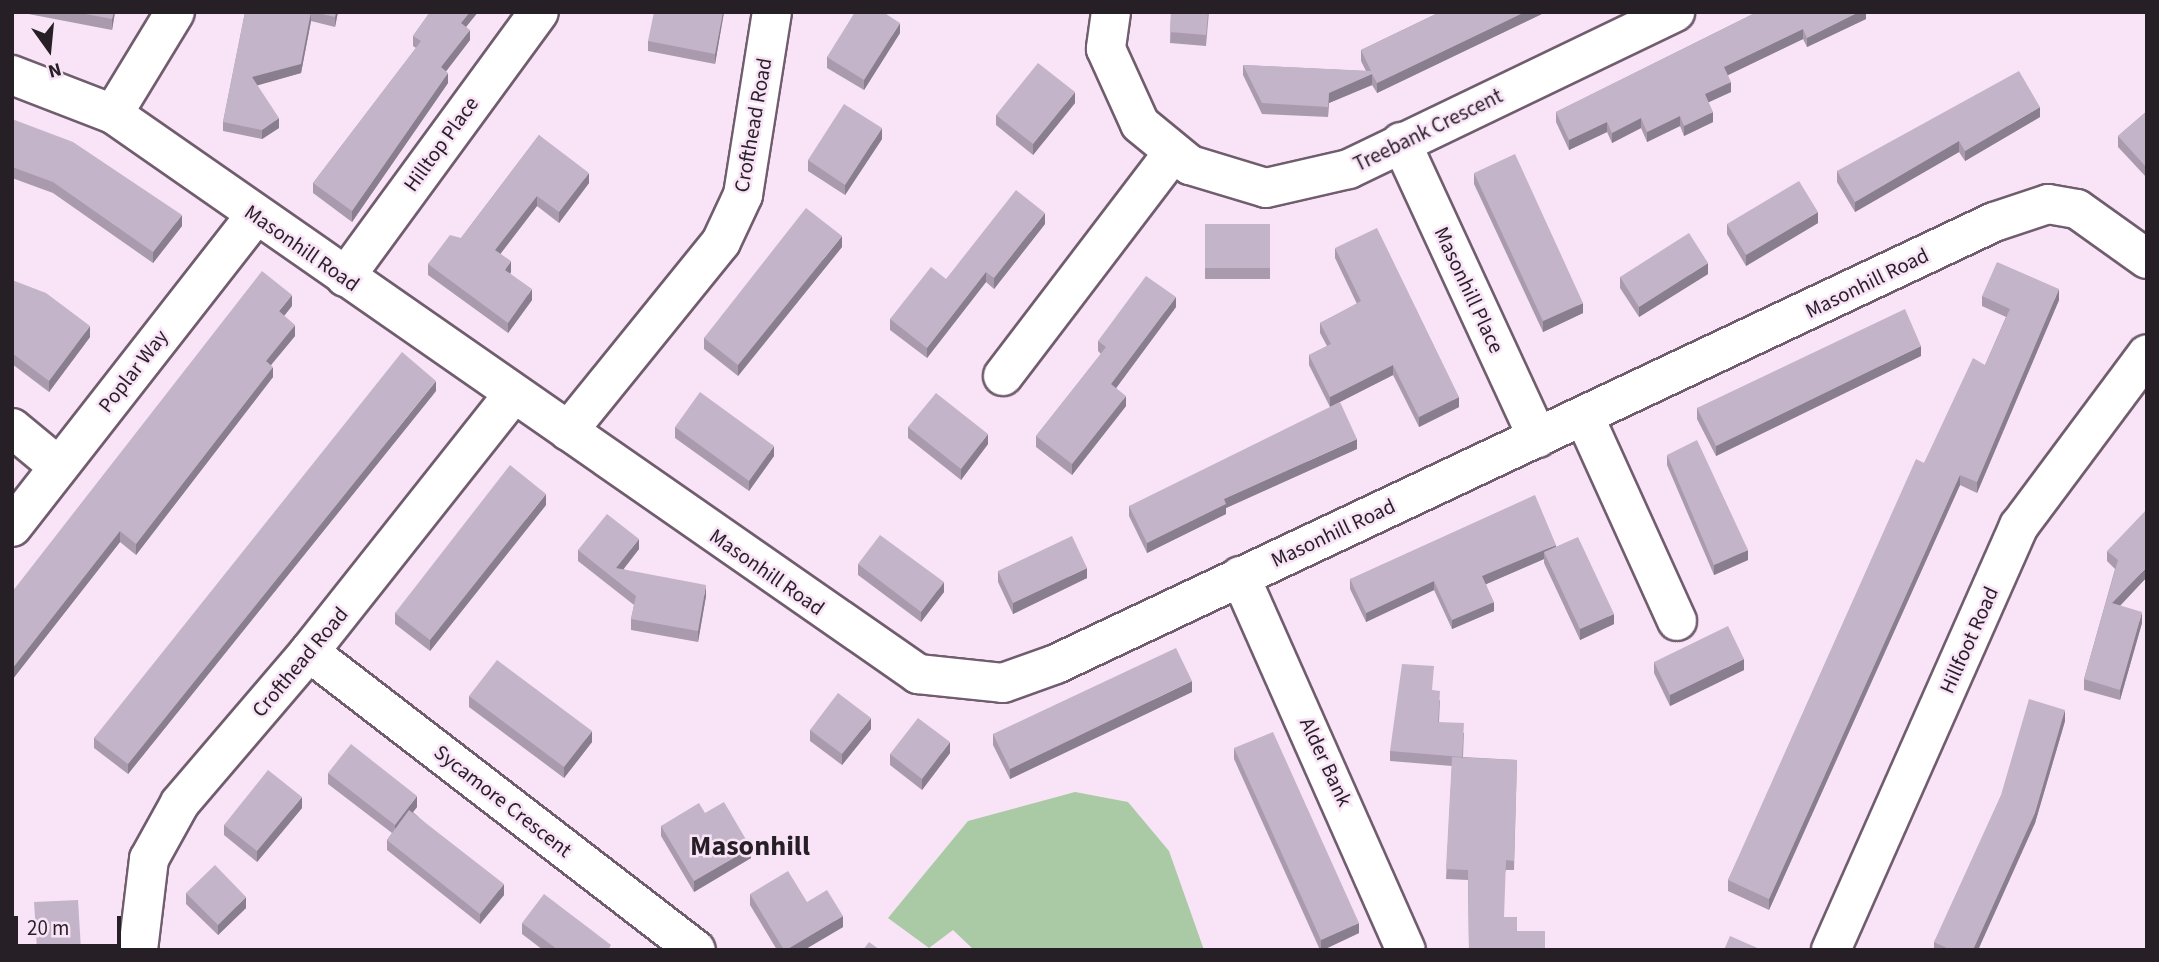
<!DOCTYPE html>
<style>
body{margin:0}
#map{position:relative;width:2159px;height:962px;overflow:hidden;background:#f9e3f7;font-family:"Source Sans 3",sans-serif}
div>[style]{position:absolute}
.green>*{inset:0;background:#a9caa4}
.roads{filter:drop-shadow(2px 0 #705d6e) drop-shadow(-2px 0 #705d6e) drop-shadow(0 2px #705d6e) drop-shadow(0 -2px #705d6e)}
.street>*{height:38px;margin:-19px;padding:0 19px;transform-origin:19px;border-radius:19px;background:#fff}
.secondary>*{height:38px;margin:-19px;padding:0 19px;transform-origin:19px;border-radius:19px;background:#fff}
.wall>*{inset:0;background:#a99bad}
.shaded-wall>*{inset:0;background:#897e8d}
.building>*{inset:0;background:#c4b4c9}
span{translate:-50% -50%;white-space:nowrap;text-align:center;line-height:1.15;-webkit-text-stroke:5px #f9e3f7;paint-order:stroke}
.street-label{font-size:21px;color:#271f26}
.district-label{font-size:28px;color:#271f26;font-weight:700}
.frame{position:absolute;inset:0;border:14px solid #271f26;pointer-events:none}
.north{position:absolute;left:14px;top:14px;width:70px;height:70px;-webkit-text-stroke:5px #f9e3f7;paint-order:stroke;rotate:165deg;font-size:19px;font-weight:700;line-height:28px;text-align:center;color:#271f26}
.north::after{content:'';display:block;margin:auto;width:24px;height:32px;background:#271f26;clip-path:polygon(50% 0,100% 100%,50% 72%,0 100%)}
.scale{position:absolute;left:14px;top:916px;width:107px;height:32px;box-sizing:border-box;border:4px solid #271f26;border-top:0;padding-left:9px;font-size:21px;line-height:24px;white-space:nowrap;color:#271f26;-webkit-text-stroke:5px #f9e3f7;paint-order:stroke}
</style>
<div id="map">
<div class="green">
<i style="clip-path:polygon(1075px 792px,1128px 802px,1169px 851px,1204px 950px,974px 950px,953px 930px,929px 948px,888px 918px,968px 821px)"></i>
</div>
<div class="roads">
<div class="street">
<i style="left:1111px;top:12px;width:37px;rotate:98deg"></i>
<i style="left:1106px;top:49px;width:82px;rotate:65.6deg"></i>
<i style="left:1140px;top:124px;width:65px;rotate:39.4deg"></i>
<i style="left:1190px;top:165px;width:79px;rotate:16.8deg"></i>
<i style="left:1266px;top:188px;width:85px;rotate:-12.9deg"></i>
<i style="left:1349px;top:169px;width:362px;rotate:-25.7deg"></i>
<i style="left:12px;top:75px;width:108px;rotate:21.1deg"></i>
<i style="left:113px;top:114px;width:981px;rotate:34.82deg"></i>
<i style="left:918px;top:674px;width:85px;rotate:6deg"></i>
<i style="left:1003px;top:683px;width:56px;rotate:-19.7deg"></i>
<i style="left:1056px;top:664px;width:1037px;rotate:-25.23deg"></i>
<i style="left:1994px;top:222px;width:57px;rotate:-18.4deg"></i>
<i style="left:2048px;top:204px;width:29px;rotate:10deg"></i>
<i style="left:2077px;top:209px;width:86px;rotate:35.5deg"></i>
<i style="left:113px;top:114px;width:119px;rotate:-58.7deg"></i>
<i style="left:1401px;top:142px;width:326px;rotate:65.2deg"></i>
<i style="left:345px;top:277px;width:328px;rotate:-53.8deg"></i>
<i style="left:1003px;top:376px;width:280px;rotate:-52.7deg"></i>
<i style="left:1584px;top:416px;width:225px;rotate:65.6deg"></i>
<i style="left:12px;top:428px;width:60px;rotate:39.6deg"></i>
<i style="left:568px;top:431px;width:243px;rotate:-51deg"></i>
<i style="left:721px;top:242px;width:52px;rotate:-64.9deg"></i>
<i style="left:743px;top:195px;width:185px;rotate:-81deg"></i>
<i style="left:12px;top:527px;width:395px;rotate:-52deg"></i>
<i style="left:1240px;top:576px;width:409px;rotate:66.1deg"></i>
<i style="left:309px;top:652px;width:488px;rotate:37.6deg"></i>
<i style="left:138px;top:950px;width:92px;rotate:-83.1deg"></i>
<i style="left:149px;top:859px;width:64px;rotate:-61deg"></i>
<i style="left:180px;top:803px;width:199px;rotate:-49.5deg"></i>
<i style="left:309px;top:652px;width:328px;rotate:-51.6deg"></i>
</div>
<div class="secondary">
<i style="left:1831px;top:950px;width:464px;rotate:-66.1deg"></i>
<i style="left:2019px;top:526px;width:214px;rotate:-53.3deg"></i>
</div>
</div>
<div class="wall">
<i style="clip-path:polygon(18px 12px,115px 12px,112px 30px)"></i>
<i style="clip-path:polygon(245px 12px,338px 12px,335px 27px,311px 21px,301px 73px,257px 85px,279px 128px,262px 139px,223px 131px,223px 122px)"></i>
<i style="clip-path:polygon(430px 12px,478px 12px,466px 27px,470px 40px,446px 71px,448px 83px,352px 222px,313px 193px,313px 183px,416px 48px,413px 46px,413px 36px)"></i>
<i style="clip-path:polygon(724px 12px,715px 64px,648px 51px,648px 41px)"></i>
<i style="clip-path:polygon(1171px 12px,1209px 12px,1206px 46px,1170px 43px)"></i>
<i style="clip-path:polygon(1440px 12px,1546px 12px,1377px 93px,1372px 85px,1329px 103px,1328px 117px,1262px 114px,1243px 75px,1243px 65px,1366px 71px,1361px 61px,1361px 50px)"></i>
<i style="clip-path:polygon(1757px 12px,1866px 12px,1866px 19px,1807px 47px,1803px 39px,1728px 75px,1731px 92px,1708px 102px,1713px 122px,1684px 136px,1680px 126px,1647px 142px,1641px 128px,1612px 143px,1607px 132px,1569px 150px,1556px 122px,1556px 112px)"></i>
<i style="clip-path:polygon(900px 33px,864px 90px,827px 68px,827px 57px)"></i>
<i style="clip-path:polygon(1075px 103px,1033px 155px,996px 125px,996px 115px)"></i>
<i style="clip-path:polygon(2147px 111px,2147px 178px,2118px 147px,2118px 136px)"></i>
<i style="clip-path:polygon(2040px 117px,1965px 161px,1959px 152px,1855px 212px,1837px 182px,1837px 171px)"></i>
<i style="clip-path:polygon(12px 119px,182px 226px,153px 263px,53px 193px,12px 178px)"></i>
<i style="clip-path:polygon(539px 135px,589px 183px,559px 223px,537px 206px,500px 254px,511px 272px,510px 273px,532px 300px,508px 333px,428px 275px,428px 264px,461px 238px)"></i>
<i style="clip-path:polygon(882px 139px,845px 195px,808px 171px,808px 160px)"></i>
<i style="clip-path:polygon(1474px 173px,1583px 313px,1543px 332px,1474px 184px)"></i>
<i style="clip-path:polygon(1818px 223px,1746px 266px,1727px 234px,1727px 224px)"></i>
<i style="clip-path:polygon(1045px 224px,994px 289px,986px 282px,927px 358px,890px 330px,890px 319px,946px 279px)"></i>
<i style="clip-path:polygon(1205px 224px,1270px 224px,1270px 279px,1205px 279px)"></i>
<i style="clip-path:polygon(842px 247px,738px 376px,704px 349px,704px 338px)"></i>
<i style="clip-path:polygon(1335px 248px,1459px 407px,1419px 427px,1393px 375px,1330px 407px,1309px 365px,1309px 355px,1327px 346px,1320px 333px,1320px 323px,1357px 304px,1335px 258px)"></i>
<i style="clip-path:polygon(1708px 274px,1639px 317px,1620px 288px,1620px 277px)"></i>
<i style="clip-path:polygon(12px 280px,90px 337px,49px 392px,12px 364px)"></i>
<i style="clip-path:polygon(1982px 296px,2059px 300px,1977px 493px,1960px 485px,1769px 910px,1728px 891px,1728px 880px,1924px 463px,1985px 365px,2006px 317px,1982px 306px)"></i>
<i style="clip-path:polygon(292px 306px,284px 316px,295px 336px,271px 365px,273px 377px,136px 555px,120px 542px,12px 680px,12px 592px)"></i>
<i style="clip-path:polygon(1176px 307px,1116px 388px,1126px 406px,1072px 475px,1036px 447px,1036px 436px,1101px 354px,1098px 351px,1098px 341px)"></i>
<i style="clip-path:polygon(1921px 356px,1716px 456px,1697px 419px,1697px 408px)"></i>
<i style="clip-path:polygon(436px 391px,128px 774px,94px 748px,94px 738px)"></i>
<i style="clip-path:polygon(675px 427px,774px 456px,749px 491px,675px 438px)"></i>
<i style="clip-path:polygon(908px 427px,988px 444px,961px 480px,908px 438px)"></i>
<i style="clip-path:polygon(1357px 449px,1226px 508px,1226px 514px,1147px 553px,1129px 516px,1129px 506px)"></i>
<i style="clip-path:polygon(1667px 455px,1748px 560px,1714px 575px,1667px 465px)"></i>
<i style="clip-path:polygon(546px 505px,430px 651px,395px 624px,395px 613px)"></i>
<i style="clip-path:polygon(1556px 547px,1614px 624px,1580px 640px,1544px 563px,1544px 559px,1486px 584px,1494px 611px,1452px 629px,1434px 590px,1366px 622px,1350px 589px,1350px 579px)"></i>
<i style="clip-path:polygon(639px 549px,623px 569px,706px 596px,698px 642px,631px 630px,631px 619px,634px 605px,578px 561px,578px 550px)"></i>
<i style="clip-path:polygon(2107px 551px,2147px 577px,2120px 606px,2142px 623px,2120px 700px,2084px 690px,2084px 679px,2115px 569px,2107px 561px)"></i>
<i style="clip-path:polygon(858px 564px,944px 592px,921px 622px,858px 575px)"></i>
<i style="clip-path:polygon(998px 571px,1087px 578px,1013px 614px,998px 582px)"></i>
<i style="clip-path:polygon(1654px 662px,1744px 670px,1670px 706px,1654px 673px)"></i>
<i style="clip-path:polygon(1433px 690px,1440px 701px,1439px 722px,1464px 733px,1463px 757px,1517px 760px,1514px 870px,1506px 870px,1469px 950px,1468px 880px,1446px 879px,1452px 766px,1390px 761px,1390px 751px)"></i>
<i style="clip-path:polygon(1192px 692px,1010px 779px,993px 745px,993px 734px)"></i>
<i style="clip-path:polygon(469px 696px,592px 742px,564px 778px,469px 707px)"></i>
<i style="clip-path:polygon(2065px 721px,2035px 823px,1978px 950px,1934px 950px,1934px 942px)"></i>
<i style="clip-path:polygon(871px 729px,842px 765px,810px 741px,810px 730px)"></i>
<i style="clip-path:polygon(1234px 748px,1359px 933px,1323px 950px,1320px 950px,1234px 759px)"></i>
<i style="clip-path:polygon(950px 753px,922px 790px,890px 765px,890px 754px)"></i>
<i style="clip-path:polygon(328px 773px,417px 807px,413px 812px,504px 895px,480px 924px,387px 850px,387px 840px,392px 833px,328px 784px)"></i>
<i style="clip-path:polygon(302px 808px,257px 862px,224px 835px,224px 825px)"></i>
<i style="clip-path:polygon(705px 813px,751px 858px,694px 892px,661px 836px,661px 826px)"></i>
<i style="clip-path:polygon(186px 893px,246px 908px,218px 935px,186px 904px)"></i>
<i style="clip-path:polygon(750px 894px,807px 902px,843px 927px,804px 950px,777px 950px,750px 905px)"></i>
<i style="clip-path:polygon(522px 923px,611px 950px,543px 950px,522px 934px)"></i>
</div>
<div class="shaded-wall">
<i style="clip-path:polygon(114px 12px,115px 12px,112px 30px,112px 19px)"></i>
<i style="clip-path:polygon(311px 12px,311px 21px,301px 73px,252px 87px,252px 77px)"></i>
<i style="clip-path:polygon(336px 12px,338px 12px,335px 27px,335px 17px)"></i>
<i style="clip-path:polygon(470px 12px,478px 12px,461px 33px,461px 23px)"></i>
<i style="clip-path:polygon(723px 12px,724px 12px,715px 64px,715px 54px)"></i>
<i style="clip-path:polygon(1525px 12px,1546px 12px,1377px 93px,1377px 83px)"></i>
<i style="clip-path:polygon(1859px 12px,1866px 12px,1866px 19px,1807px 47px,1807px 38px)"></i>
<i style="clip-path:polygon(900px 23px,900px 33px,864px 90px,864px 80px)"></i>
<i style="clip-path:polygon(1803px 29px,1803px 39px,1724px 77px,1724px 67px)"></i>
<i style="clip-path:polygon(470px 30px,470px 40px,441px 78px,441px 67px)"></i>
<i style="clip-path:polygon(448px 73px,448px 83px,352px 222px,352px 211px)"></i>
<i style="clip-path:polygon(1372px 74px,1372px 85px,1329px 103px,1328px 117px,1329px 93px)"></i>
<i style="clip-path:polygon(1731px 82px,1731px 92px,1705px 104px,1705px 94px)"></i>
<i style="clip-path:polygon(1075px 92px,1075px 103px,1033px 155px,1033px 144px)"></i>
<i style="clip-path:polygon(2040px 107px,2040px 117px,1965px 161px,1965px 151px)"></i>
<i style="clip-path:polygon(1713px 112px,1713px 122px,1684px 136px,1684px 126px)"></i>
<i style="clip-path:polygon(1680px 116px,1680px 126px,1647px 142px,1647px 132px)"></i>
<i style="clip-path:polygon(279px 118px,279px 128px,262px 139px,262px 130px)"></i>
<i style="clip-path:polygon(1641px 118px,1641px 128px,1612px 143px,1612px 133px)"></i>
<i style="clip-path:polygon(1607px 122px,1607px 132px,1569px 150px,1569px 140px)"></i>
<i style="clip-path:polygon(882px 128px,882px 139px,845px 195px,845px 185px)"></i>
<i style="clip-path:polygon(1959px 141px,1959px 152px,1855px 212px,1855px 202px)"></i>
<i style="clip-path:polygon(589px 173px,589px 183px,559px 223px,559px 212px)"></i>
<i style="clip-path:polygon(537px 196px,537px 206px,495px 261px,495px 250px)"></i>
<i style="clip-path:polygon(1818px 212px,1818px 223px,1746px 266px,1746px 255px)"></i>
<i style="clip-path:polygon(1045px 213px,1045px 224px,994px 289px,994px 278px)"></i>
<i style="clip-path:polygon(182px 215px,182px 226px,153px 263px,153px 252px)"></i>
<i style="clip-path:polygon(842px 236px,842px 247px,738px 376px,738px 365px)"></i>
<i style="clip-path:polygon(511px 261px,511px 272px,505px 280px,505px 270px)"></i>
<i style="clip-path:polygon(1708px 263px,1708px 274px,1639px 317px,1639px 307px)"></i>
<i style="clip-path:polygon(986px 272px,986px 282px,927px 358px,927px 348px)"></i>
<i style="clip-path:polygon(532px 289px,532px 300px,508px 333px,508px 323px)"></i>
<i style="clip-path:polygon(2059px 289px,2059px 300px,1977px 493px,1977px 482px)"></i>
<i style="clip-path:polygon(292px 295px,292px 306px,279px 322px,279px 311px)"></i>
<i style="clip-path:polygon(1176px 297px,1176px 307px,1111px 395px,1111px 384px)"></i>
<i style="clip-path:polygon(1583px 303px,1583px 313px,1543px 332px,1543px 321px)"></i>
<i style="clip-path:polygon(295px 325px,295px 336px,266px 371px,266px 361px)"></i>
<i style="clip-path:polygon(90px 326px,90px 337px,49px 392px,49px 381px)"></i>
<i style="clip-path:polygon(1921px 346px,1921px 356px,1716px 456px,1716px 446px)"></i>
<i style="clip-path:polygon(1393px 365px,1393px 375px,1330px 407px,1330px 397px)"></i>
<i style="clip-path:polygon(273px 367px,273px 377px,136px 555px,136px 544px)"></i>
<i style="clip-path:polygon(436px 381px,436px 391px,128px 774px,128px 764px)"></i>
<i style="clip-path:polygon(1126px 396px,1126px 406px,1072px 475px,1072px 464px)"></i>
<i style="clip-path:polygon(1459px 397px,1459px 407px,1419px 427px,1419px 417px)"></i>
<i style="clip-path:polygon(988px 434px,988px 444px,961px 480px,961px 469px)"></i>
<i style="clip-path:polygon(1357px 439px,1357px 449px,1226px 508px,1226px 514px,1147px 553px,1147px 543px,1224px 499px)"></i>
<i style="clip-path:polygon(774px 446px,774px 456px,749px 491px,749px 481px)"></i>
<i style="clip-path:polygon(1960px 475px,1960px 485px,1769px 910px,1769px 899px)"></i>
<i style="clip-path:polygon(546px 494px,546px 505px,430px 651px,430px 640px)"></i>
<i style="clip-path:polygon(120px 531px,120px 542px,12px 680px,12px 669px)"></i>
<i style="clip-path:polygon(639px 539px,639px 549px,616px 579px,616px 568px)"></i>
<i style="clip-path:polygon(1556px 545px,1556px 554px,1544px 552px,1544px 559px,1482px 586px,1482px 576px)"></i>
<i style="clip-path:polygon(1748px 550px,1748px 560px,1714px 575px,1714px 565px)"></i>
<i style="clip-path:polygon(2147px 567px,2147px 577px,2112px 614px,2112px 603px)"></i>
<i style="clip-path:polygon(1087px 568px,1087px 578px,1013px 614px,1013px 603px)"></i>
<i style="clip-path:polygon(1434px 581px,1434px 590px,1366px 622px,1366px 613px)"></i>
<i style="clip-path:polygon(944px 582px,944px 592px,921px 622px,921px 612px)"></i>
<i style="clip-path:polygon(706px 585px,706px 596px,698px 642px,698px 631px)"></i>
<i style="clip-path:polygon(1494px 602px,1494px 611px,1452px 629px,1452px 620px)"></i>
<i style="clip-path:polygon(2142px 612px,2142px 623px,2120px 700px,2120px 690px)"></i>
<i style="clip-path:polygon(1614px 614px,1614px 624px,1580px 640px,1580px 629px)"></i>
<i style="clip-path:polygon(1744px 659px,1744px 670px,1670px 706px,1670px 695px)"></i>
<i style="clip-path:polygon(1192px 681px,1192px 692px,1010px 779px,1010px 769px)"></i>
<i style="clip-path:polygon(2065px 710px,2065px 721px,2035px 823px,1978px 950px,1973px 950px)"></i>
<i style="clip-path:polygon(871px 718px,871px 729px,842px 765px,842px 754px)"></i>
<i style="clip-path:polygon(592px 731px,592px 742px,564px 778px,564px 767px)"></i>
<i style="clip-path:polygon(950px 742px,950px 753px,922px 790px,922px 779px)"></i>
<i style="clip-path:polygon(417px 796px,417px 807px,395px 835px,395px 825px)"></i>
<i style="clip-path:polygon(302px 797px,302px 808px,257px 862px,257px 851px)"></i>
<i style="clip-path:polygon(751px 848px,751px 858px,694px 892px,694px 881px)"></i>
<i style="clip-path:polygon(504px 884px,504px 895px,480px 924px,480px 914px)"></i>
<i style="clip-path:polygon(246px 897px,246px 908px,218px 935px,218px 925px)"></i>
<i style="clip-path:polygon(843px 916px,843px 927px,804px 950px,786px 950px)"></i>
<i style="clip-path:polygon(1359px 923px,1359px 933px,1323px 950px,1321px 950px,1321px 940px)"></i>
</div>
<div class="building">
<i style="clip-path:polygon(75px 12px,114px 12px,112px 19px)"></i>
<i style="clip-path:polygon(245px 12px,311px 12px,301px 64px,252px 77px,279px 118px,262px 130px,223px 122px)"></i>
<i style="clip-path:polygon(313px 12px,336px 12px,335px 17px)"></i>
<i style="clip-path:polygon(430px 12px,470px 12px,461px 23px,470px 30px,441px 67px,448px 73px,352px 211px,313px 183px,421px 41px,413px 36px)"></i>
<i style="clip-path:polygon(654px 12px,723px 12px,715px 54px,648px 41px)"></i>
<i style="clip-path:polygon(855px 12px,883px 12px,900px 23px,864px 80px,827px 57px)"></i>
<i style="clip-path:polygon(1171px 12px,1208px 12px,1206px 35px,1170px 32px)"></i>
<i style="clip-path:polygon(1440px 12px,1525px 12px,1377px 83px,1372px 74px,1329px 93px,1328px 107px,1262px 103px,1243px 65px,1371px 71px,1361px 50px)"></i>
<i style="clip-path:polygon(1757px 12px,1859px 12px,1807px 38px,1803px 29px,1724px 67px,1731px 82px,1705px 94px,1713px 112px,1684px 126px,1680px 116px,1647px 132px,1641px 118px,1612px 133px,1607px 122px,1569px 140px,1556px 112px)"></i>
<i style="clip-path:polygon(1038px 63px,1075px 92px,1033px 144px,996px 115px)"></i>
<i style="clip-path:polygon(2019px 71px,2040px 107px,1965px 151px,1959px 141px,1855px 202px,1837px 171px)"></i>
<i style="clip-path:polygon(844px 104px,882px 128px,845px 185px,808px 160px)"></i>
<i style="clip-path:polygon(2147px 111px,2147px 168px,2118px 136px)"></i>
<i style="clip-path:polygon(12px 119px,73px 142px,182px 215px,153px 252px,53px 182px,12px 167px)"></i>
<i style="clip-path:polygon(539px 135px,589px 173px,559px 212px,537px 196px,495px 250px,511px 261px,505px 270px,532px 289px,508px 323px,428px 264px,450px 235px,461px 238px)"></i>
<i style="clip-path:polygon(1515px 154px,1583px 303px,1543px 321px,1474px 173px)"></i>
<i style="clip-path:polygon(1799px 181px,1818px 212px,1746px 255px,1727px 224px)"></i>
<i style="clip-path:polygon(1016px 190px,1045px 213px,994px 278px,986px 272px,927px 348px,890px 319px,931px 267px,946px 279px)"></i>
<i style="clip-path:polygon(806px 208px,842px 236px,738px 365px,704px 338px)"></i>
<i style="clip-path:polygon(1205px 224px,1270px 224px,1270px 268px,1205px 268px)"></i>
<i style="clip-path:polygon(1377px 228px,1459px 397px,1419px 417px,1393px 365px,1330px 397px,1309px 355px,1331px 344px,1320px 323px,1361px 301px,1335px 248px)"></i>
<i style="clip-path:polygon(1689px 233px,1708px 263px,1639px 307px,1620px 277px)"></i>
<i style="clip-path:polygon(1997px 262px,2059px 289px,1977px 482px,1960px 475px,1769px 899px,1728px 880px,1916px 459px,1924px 463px,1973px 358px,1985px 365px,2010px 309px,1982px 296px)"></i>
<i style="clip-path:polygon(262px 271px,292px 295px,279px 311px,295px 325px,266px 361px,273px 367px,136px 544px,120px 531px,12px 669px,12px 592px)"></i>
<i style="clip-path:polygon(1146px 276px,1176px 297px,1111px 384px,1126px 396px,1072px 464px,1036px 436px,1106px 347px,1098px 341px)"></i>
<i style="clip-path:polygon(12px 280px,46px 293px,90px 326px,49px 381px,12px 353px)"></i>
<i style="clip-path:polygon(1905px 309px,1921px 346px,1716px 446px,1697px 408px)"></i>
<i style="clip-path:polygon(402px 352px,436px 381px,128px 764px,94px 738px)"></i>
<i style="clip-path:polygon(700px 392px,774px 446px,749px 481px,675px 427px)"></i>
<i style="clip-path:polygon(936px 393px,988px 434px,961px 469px,908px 427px)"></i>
<i style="clip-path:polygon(1340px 402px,1357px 439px,1224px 499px,1226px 504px,1147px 543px,1129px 506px)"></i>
<i style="clip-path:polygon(1697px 440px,1748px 550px,1714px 565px,1667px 455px)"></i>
<i style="clip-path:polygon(510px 465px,546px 494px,430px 640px,395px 613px)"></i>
<i style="clip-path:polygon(1535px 495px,1556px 545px,1482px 576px,1494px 602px,1452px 620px,1434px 581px,1366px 613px,1350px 579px)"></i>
<i style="clip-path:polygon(2147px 509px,2147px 567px,2112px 603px,2142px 612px,2120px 690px,2084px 679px,2118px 560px,2107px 551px)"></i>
<i style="clip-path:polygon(607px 514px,639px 539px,616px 568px,706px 585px,698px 631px,631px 619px,636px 596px,578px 550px)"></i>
<i style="clip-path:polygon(880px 535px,944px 582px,921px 612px,858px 564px)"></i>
<i style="clip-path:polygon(1072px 536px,1087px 568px,1013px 603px,998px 571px)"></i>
<i style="clip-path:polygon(1578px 537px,1614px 614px,1580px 629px,1544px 552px)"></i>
<i style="clip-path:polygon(1728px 626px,1744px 659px,1670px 695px,1654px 662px)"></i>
<i style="clip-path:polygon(1176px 648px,1192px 681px,1010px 769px,993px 734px)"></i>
<i style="clip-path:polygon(497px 660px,592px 731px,564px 767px,469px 696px)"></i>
<i style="clip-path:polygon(1402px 664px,1434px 666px,1432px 690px,1440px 691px,1438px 722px,1464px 723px,1462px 757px,1390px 751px)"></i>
<i style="clip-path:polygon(838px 693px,871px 718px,842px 754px,810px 730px)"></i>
<i style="clip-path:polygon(2029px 699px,2065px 710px,2035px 813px,1973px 950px,1951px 950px,1934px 942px,2001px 795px)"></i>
<i style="clip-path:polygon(918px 718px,950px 742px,922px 779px,890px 754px)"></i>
<i style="clip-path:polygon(1273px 732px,1359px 923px,1321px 940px,1234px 748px)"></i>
<i style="clip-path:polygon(351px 744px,417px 796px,395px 825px,328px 773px)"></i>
<i style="clip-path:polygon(1452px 757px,1517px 760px,1514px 861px,1506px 860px,1504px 917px,1517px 917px,1517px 931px,1545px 931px,1545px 950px,1469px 950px,1468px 870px,1446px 869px)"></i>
<i style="clip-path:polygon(268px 770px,302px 797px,257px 851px,224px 825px)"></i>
<i style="clip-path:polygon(724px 802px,751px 848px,694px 881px,661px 826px,699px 803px,705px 813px)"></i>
<i style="clip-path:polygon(409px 810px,504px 884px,480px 914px,387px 840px)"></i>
<i style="clip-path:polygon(215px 865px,246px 897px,218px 925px,186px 893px)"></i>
<i style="clip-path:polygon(788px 871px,807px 902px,827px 890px,843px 916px,786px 950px,784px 950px,750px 894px)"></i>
<i style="clip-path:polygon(544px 894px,611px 945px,608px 950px,558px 950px,522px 923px)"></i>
<i style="clip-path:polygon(78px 900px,81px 950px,37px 950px,34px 902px)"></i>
<i style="clip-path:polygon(1730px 936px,1762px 950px,1724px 950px)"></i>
<i style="clip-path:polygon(869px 942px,880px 950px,863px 950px)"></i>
</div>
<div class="street-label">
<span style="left:753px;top:125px;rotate:-80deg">Crofthead Road</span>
<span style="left:1428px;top:130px;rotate:-26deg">Treebank Crescent</span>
<span style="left:441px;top:144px;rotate:-54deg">Hilltop Place</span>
<span style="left:302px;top:248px;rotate:35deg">Masonhill Road</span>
<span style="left:1867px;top:283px;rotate:-26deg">Masonhill Road</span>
<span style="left:1469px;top:290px;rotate:65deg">Masonhill Place</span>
<span style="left:133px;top:371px;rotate:-52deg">Poplar Way</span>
<span style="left:1333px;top:533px;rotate:-25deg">Masonhill Road</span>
<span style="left:767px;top:572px;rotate:35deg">Masonhill Road</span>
<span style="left:1969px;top:640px;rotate:-66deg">Hillfoot Road</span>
<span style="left:300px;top:662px;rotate:-50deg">Crofthead Road</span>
<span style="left:1326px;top:762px;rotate:65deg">Alder Bank</span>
<span style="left:503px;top:801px;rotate:38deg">Sycamore Crescent</span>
</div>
<div class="district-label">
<span style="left:750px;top:846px">Masonhill</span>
</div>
<div class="frame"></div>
<div class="north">N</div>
<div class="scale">20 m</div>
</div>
